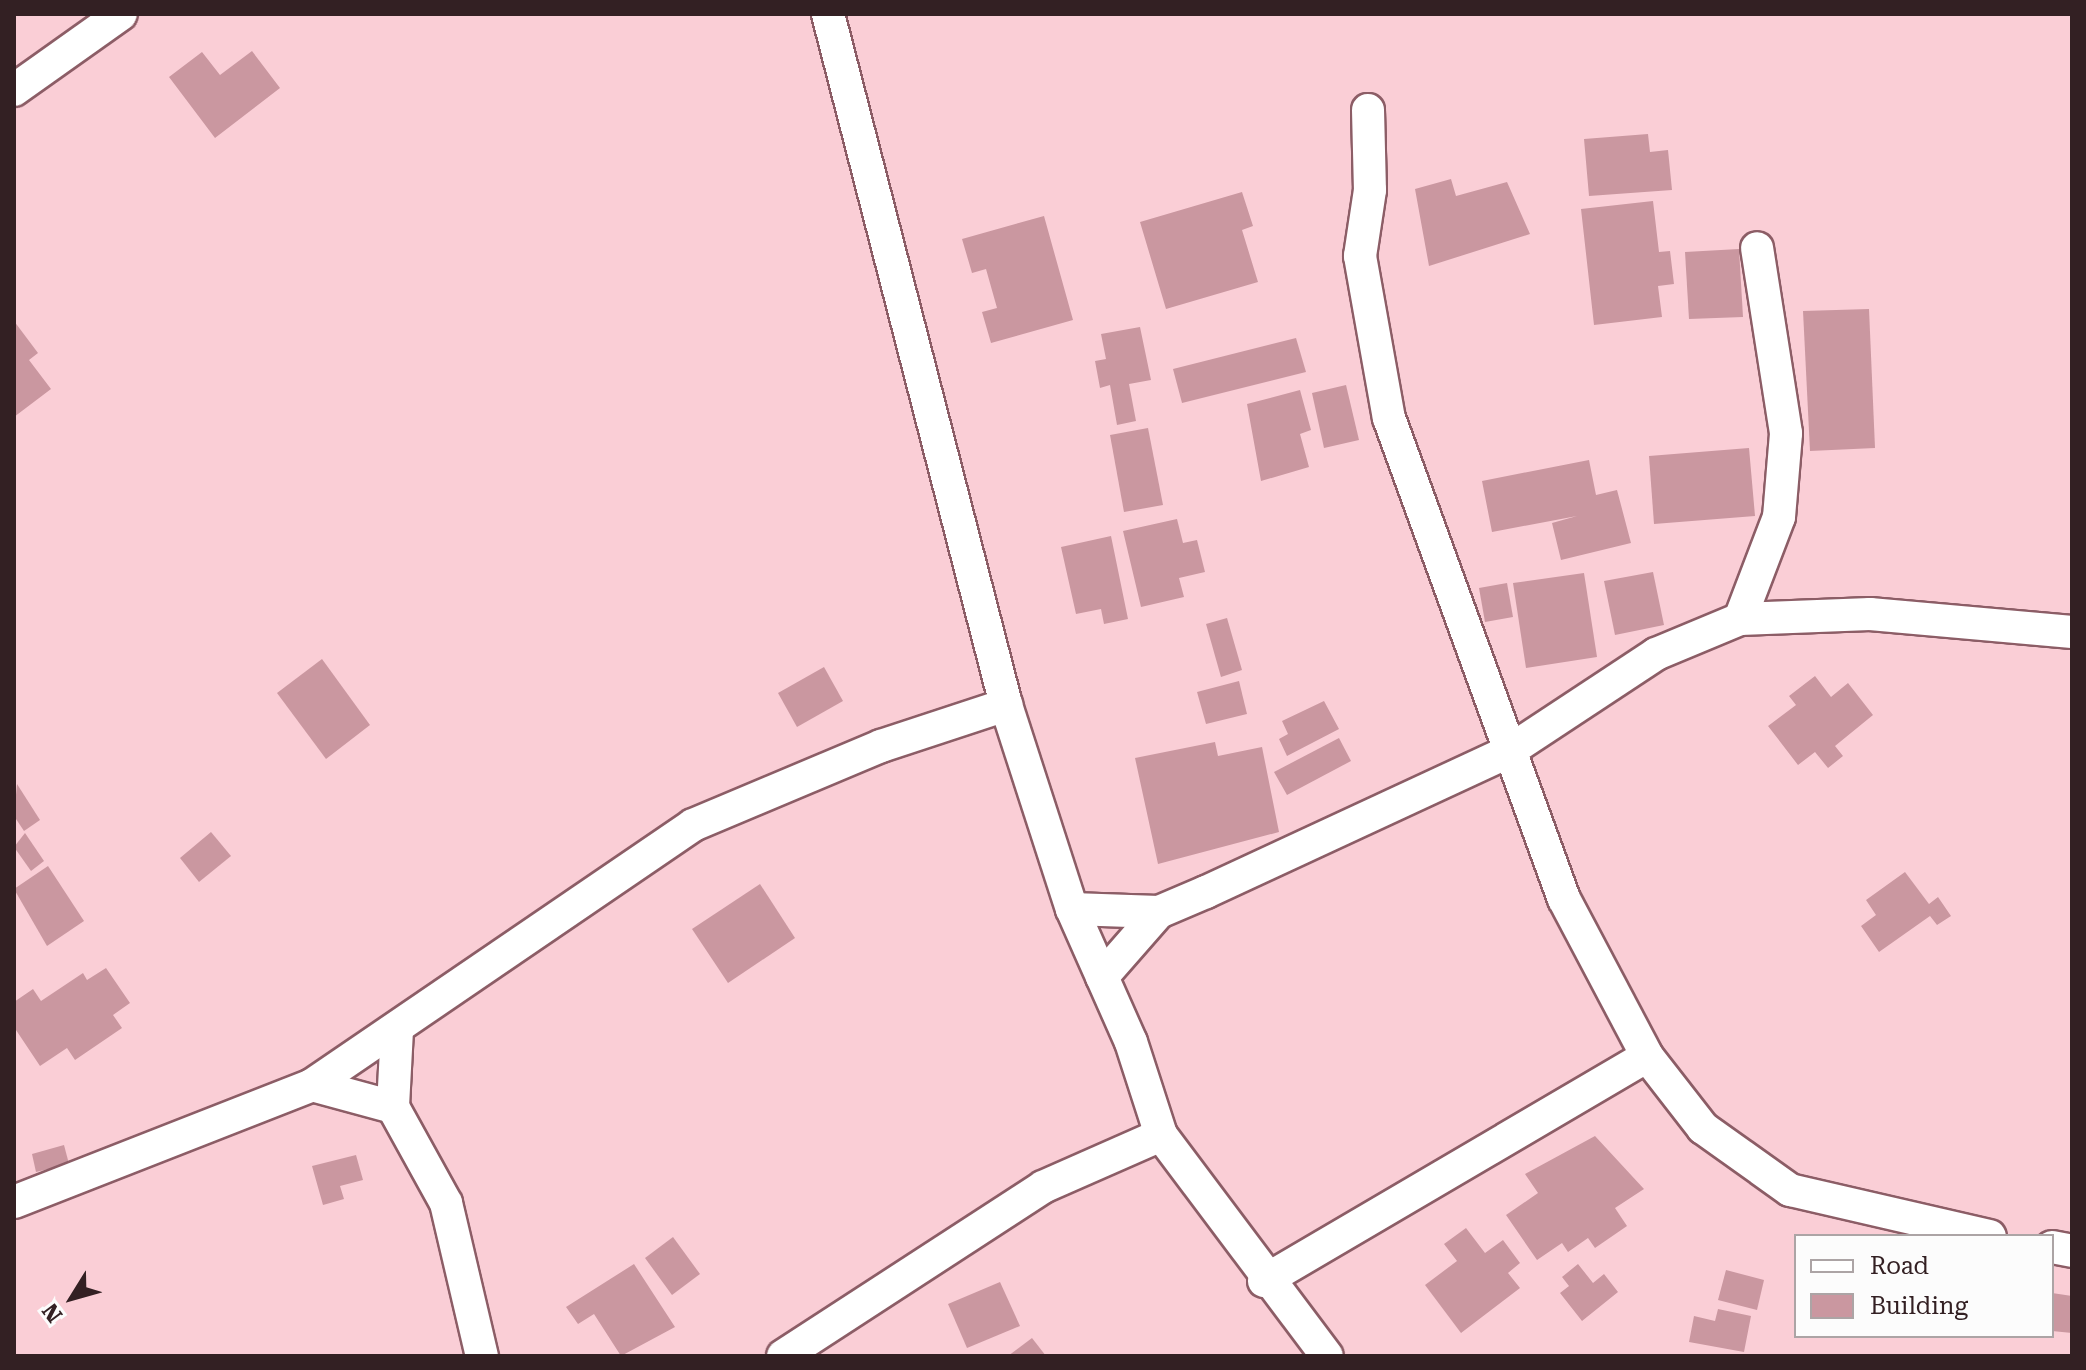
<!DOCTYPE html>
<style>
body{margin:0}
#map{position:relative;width:2086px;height:1370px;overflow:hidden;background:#faced6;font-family:"Roboto Serif",serif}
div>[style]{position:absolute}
.building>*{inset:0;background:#ca97a0}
.roads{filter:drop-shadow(2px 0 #8c5d66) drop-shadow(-2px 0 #8c5d66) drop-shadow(0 2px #8c5d66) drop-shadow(0 -2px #8c5d66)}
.minor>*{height:32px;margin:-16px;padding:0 16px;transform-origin:16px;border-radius:16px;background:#fff}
span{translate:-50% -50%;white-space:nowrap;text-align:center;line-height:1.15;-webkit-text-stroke:6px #fcfcfc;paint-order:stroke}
.frame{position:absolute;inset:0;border:16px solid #332023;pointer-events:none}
.legend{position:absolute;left:1794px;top:1234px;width:260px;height:104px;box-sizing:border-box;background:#fcfcfc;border:2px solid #aca4a5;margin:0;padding:10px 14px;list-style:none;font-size:24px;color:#332023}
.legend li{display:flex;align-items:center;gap:16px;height:40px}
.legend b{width:40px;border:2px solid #aca4a5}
.north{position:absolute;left:32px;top:1258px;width:80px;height:80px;-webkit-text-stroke:6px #fcfcfc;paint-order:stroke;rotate:233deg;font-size:22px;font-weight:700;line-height:32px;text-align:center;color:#332023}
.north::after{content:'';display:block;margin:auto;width:28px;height:36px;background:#332023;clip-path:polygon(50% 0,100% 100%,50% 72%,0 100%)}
</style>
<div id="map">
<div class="building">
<i style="clip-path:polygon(252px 51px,280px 88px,215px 138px,169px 77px,202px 52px,220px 75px)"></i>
<i style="clip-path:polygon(1648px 134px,1650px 152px,1668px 150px,1672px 190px,1589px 196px,1584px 139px)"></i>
<i style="clip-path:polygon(1451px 179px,1456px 196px,1507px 182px,1530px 234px,1429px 266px,1415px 189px)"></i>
<i style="clip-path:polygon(1242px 192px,1253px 226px,1242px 230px,1258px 282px,1166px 309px,1140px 222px)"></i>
<i style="clip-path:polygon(1653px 201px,1659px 252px,1670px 251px,1674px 284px,1658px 286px,1662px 317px,1594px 325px,1581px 209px)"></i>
<i style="clip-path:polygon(1044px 216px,1073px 320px,991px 343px,982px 312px,997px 308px,986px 269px,972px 273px,962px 239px)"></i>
<i style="clip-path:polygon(1739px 249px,1743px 317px,1689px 319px,1685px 252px)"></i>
<i style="clip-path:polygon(1869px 309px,1875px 448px,1810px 451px,1803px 311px)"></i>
<i style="clip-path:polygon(14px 321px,38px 353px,29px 360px,51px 389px,14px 417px)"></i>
<i style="clip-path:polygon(1140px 327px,1151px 380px,1129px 384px,1136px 421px,1117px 425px,1110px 385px,1100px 388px,1095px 361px,1106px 359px,1101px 334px)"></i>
<i style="clip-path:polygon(1296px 338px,1306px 372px,1182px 403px,1173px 369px)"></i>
<i style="clip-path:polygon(1346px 385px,1359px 440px,1324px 448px,1312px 393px)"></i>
<i style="clip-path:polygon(1300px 390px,1311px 430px,1300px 434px,1309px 467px,1261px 481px,1247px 404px)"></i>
<i style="clip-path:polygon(1148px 428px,1163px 505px,1124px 512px,1110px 435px)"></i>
<i style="clip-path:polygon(1749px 448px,1755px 516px,1654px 524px,1649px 456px)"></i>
<i style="clip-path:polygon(1589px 460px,1596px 495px,1617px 490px,1631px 543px,1561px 560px,1552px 523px,1577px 516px,1492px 532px,1482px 481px)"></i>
<i style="clip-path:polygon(1177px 519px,1183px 543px,1197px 540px,1205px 572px,1179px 578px,1184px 597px,1141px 607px,1123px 531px)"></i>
<i style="clip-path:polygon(1111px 536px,1128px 619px,1104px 624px,1101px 609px,1076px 614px,1061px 547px)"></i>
<i style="clip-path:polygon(1653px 572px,1664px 625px,1615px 635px,1604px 581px)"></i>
<i style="clip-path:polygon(1584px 573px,1597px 657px,1526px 668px,1513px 583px)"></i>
<i style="clip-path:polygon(1507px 583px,1513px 617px,1485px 622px,1479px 588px)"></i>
<i style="clip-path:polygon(1227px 618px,1242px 670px,1221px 677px,1206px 624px)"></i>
<i style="clip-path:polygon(322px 659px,370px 725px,326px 759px,277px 693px)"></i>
<i style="clip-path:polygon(824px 667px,843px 701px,797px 727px,778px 693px)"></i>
<i style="clip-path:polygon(1815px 676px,1831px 697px,1848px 683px,1873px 715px,1835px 746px,1843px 756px,1828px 768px,1815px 752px,1798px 765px,1768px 726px,1796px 705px,1789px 696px)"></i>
<i style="clip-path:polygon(1239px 681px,1247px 714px,1206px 724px,1197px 692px)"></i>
<i style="clip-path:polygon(1324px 701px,1339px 729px,1287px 756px,1279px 739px,1288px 734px,1282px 721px)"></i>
<i style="clip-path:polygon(1339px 738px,1351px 761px,1287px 795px,1274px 772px)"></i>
<i style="clip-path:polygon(1215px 742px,1218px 756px,1262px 747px,1279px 832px,1158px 864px,1135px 758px)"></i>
<i style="clip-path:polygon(17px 784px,40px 820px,24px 831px,14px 816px)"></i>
<i style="clip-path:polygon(211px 832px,231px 856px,199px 882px,180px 858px)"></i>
<i style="clip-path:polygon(25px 833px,44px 861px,31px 871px,14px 847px)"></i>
<i style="clip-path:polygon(48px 866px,84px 921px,47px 946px,14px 889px)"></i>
<i style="clip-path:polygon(1905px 872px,1929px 904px,1938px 897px,1951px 916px,1937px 925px,1930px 916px,1879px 952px,1861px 926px,1876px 915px,1866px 900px)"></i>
<i style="clip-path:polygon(760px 884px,795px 938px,728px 983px,692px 929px)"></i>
<i style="clip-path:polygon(106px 968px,130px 1003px,113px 1015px,122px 1028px,75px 1060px,67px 1048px,40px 1066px,14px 1027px,14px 1002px,33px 989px,41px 1001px,83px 973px,87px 980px)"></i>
<i style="clip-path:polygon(1595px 1136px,1644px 1189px,1615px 1208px,1627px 1226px,1595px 1248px,1588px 1238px,1568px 1252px,1562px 1243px,1537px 1260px,1506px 1215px,1538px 1193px,1525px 1174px)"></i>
<i style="clip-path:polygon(64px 1145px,69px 1164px,36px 1172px,32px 1154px)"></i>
<i style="clip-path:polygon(356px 1155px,363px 1180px,340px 1186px,344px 1199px,323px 1205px,312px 1166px)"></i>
<i style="clip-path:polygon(1466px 1228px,1485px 1253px,1503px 1240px,1520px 1263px,1508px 1273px,1520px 1288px,1461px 1333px,1425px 1285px,1457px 1261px,1444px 1244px)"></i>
<i style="clip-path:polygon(673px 1237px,700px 1274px,672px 1295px,645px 1258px)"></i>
<i style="clip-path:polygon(634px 1264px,675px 1327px,621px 1356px,594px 1314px,578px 1324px,566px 1307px)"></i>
<i style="clip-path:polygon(1578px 1264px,1593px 1283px,1604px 1274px,1618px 1292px,1582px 1321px,1560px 1293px,1569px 1286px,1562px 1277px)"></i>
<i style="clip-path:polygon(1726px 1270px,1764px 1280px,1757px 1310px,1718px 1300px)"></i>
<i style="clip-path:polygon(1000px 1282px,1020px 1326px,967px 1348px,948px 1304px)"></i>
<i style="clip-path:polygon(2052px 1293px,2072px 1296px,2072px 1333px,2052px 1331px)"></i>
<i style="clip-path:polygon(1718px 1309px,1751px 1316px,1744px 1352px,1689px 1342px,1694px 1316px,1715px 1321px)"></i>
<i style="clip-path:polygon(1032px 1338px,1046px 1356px,1008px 1356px)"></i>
</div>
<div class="roads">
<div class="minor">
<i style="left:828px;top:14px;width:714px;rotate:75.55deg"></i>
<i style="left:1006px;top:705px;width:214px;rotate:72.1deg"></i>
<i style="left:1072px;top:909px;width:145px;rotate:66.1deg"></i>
<i style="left:1131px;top:1042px;width:98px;rotate:72.1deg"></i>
<i style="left:1161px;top:1135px;width:276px;rotate:53.1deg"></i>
<i style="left:14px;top:90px;width:131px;rotate:-35.4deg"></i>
<i style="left:1368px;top:110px;width:80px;rotate:88.6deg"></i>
<i style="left:1370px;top:190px;width:67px;rotate:98.6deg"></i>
<i style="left:1360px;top:256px;width:165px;rotate:79.9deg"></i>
<i style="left:1389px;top:418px;width:512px;rotate:70.01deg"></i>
<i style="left:1564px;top:899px;width:178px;rotate:62.1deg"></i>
<i style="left:1647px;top:1056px;width:91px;rotate:52.1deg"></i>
<i style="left:1703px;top:1128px;width:107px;rotate:35.5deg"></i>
<i style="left:1790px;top:1190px;width:205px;rotate:13deg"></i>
<i style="left:1740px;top:619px;width:109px;rotate:-69.1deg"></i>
<i style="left:1779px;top:517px;width:84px;rotate:-85.2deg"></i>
<i style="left:1786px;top:433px;width:187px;rotate:-98.9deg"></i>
<i style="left:1072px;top:909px;width:87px;rotate:2deg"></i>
<i style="left:1159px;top:912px;width:51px;rotate:-23.1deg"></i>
<i style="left:1206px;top:892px;width:331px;rotate:-24.9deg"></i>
<i style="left:1506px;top:753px;width:180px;rotate:-33.4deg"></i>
<i style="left:1656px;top:654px;width:91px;rotate:-22.6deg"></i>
<i style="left:1740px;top:619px;width:130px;rotate:-2.2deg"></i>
<i style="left:1870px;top:614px;width:203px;rotate:5.1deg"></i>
<i style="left:1102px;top:977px;width:86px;rotate:-48.8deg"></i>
<i style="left:397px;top:1030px;width:77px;rotate:93deg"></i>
<i style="left:393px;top:1107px;width:110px;rotate:61.1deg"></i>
<i style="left:446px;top:1203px;width:157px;rotate:76.8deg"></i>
<i style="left:312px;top:1085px;width:84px;rotate:15.2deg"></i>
<i style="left:14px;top:1202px;width:320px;rotate:-21.4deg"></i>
<i style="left:312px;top:1085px;width:461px;rotate:-34.3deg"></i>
<i style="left:693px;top:825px;width:204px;rotate:-22.8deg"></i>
<i style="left:881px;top:746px;width:132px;rotate:-18.2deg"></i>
<i style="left:2052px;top:1247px;width:20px;rotate:11deg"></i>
<i style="left:1264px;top:1281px;width:444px;rotate:-30.4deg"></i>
<i style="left:783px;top:1356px;width:310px;rotate:-33deg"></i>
<i style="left:1043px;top:1187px;width:129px;rotate:-23.8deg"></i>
</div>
</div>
<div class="frame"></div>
<ul class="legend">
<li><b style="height:10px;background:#fff"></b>Road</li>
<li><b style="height:22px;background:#ca97a0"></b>Building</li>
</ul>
<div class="north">N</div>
</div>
